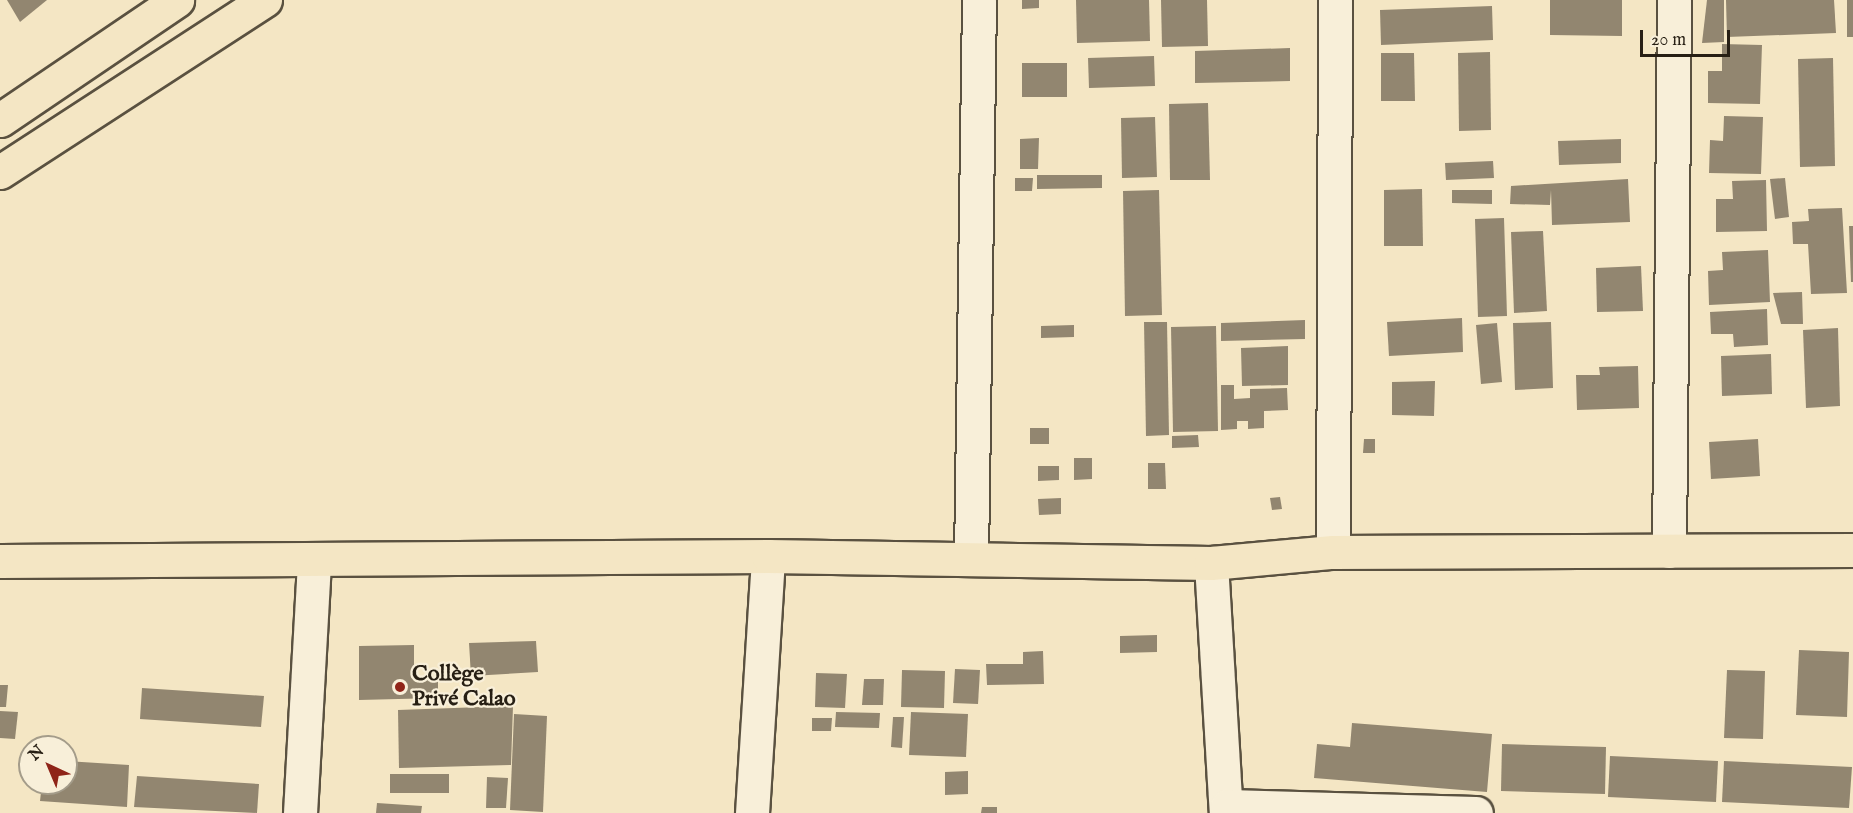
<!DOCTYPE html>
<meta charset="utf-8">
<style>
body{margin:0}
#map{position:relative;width:1853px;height:813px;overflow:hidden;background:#f4e6c4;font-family:"IM FELL English",serif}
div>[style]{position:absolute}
.building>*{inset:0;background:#928670}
.roads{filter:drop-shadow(2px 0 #5a5140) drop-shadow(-2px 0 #5a5140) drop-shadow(0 2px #5a5140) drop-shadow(0 -2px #5a5140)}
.minor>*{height:33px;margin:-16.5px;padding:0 16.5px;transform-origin:16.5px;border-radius:16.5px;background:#f8efd9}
.primary>*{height:33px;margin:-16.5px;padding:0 16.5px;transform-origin:16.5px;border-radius:16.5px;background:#f4e6c4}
.dots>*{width:16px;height:16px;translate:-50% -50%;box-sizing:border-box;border:3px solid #f8efd9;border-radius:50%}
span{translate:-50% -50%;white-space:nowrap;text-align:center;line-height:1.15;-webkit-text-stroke:4.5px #f8efd9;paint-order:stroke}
.poi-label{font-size:22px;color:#271f14;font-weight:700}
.left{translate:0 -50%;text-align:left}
.north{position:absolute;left:18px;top:735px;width:60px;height:60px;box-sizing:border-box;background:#f8efd9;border:2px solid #a49c8a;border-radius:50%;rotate:316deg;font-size:16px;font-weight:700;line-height:24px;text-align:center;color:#271f14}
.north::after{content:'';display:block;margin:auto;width:21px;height:27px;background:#8f2418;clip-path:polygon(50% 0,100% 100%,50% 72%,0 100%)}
.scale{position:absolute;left:1640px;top:30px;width:90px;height:27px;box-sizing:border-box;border:3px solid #271f14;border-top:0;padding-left:8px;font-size:18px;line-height:21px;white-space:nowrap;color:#271f14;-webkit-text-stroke:4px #f8efd9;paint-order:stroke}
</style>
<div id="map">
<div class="building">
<i style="clip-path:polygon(7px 0,47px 0,20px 22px)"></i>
<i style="clip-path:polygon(1022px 0,1039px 0,1039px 8px,1022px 9px)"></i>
<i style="clip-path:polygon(1076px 0,1149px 0,1150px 41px,1077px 43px)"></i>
<i style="clip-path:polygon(1161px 0,1207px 0,1208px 46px,1162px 47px)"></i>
<i style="clip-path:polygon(1550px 0,1622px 0,1622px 36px,1550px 35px)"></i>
<i style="clip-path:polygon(1707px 0,1724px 0,1724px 42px,1702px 43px)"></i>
<i style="clip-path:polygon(1726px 0,1834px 0,1836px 33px,1727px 37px)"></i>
<i style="clip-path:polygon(1847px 0,1853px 0,1853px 37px,1847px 37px)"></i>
<i style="clip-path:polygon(1492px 6px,1493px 40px,1381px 45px,1380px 10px)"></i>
<i style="clip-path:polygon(1722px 44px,1762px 45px,1760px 104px,1708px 103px,1708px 71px,1722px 71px)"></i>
<i style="clip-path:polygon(1290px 48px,1290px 81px,1195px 83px,1195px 51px)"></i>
<i style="clip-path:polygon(1490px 52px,1491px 130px,1459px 131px,1458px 53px)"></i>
<i style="clip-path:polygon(1381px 53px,1414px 53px,1415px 101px,1381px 101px)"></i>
<i style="clip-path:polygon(1154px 56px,1155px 86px,1089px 88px,1088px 58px)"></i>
<i style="clip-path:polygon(1833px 58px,1835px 166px,1800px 167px,1798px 59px)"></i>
<i style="clip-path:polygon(1022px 63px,1067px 63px,1067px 97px,1022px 97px)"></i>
<i style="clip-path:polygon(1208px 103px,1210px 180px,1170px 180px,1169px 104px)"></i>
<i style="clip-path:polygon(1724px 116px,1763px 117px,1761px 174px,1709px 173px,1710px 140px,1723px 141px)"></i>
<i style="clip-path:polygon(1155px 117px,1157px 177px,1122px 178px,1121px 118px)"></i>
<i style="clip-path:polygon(1039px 138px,1038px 169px,1020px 169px,1020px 139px)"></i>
<i style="clip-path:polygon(1621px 139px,1621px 163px,1559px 165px,1558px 141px)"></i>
<i style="clip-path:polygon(1493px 161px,1494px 178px,1446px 180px,1445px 163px)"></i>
<i style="clip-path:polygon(1037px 175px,1102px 175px,1102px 188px,1037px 189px)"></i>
<i style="clip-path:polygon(1015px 178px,1033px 178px,1032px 191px,1015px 191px)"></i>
<i style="clip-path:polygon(1785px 178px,1789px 217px,1775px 219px,1770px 179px)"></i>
<i style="clip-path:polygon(1628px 179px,1630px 222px,1552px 225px,1551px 190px,1550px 205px,1510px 204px,1511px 186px)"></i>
<i style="clip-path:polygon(1766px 180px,1767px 231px,1716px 232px,1716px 199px,1733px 199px,1732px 181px)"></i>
<i style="clip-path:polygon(1422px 189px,1423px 246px,1384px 246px,1384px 190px)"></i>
<i style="clip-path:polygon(1159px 190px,1162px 315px,1125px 316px,1123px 191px)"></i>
<i style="clip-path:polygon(1452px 190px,1492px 190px,1492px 204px,1452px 203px)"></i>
<i style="clip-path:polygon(1842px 208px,1847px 293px,1811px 294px,1808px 244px,1793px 244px,1792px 222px,1809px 221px,1808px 209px)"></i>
<i style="clip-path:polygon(1504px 218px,1507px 316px,1478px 317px,1475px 219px)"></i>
<i style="clip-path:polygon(1849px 226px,1853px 226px,1853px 282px,1851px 282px)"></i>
<i style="clip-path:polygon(1543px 231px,1547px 311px,1514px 313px,1511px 232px)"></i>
<i style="clip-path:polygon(1768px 250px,1770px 302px,1709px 305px,1708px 271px,1723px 270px,1722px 252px)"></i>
<i style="clip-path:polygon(1641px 266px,1643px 311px,1597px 312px,1596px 268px)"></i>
<i style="clip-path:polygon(1802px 292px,1803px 324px,1781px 324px,1773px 293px)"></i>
<i style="clip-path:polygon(1767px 309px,1768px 345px,1734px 347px,1733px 334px,1711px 334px,1710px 312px)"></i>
<i style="clip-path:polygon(1462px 318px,1463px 352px,1389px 356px,1387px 322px)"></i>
<i style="clip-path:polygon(1305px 320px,1305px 339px,1221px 341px,1221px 323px)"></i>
<i style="clip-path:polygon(1144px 322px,1167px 322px,1169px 435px,1146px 436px)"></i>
<i style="clip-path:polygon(1551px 322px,1553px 388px,1515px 390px,1513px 323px)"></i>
<i style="clip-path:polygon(1497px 323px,1502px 382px,1481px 384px,1476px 325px)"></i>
<i style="clip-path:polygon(1074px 325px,1074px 337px,1041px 338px,1041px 326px)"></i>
<i style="clip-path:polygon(1216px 326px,1218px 431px,1173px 432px,1171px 327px)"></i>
<i style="clip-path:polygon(1838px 328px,1840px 406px,1806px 408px,1803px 330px)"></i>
<i style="clip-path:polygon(1288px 346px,1288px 385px,1242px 386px,1241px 348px)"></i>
<i style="clip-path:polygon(1771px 354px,1772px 394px,1722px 396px,1721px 356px)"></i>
<i style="clip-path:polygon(1638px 366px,1639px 408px,1577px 410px,1576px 375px,1600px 375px,1599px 367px)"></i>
<i style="clip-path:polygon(1435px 381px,1434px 416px,1392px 415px,1392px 382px)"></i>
<i style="clip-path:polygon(1221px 385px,1234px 385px,1234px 399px,1250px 398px,1250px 389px,1287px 388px,1288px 410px,1264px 411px,1264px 428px,1248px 429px,1248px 421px,1237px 421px,1237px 429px,1221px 430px)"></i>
<i style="clip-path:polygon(1030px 428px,1049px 428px,1049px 444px,1030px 444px)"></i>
<i style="clip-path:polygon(1198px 435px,1199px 447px,1172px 448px,1172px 436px)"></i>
<i style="clip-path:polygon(1364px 439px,1375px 439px,1375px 453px,1363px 453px)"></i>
<i style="clip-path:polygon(1758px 439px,1760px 476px,1711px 479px,1709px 442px)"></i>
<i style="clip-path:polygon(1074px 458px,1092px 458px,1092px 479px,1074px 480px)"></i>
<i style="clip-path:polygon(1148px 463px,1165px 463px,1166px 489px,1148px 489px)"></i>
<i style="clip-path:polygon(1038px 466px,1059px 466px,1059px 480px,1038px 481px)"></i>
<i style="clip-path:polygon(1280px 497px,1282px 509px,1272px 510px,1270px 498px)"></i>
<i style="clip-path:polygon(1061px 498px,1061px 514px,1039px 515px,1038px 499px)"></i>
<i style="clip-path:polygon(1157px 635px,1157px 652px,1120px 653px,1120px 636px)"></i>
<i style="clip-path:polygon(536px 641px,538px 672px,471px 676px,469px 643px)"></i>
<i style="clip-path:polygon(414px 645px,414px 677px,438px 676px,438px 698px,359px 700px,359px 646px)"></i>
<i style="clip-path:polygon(1799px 650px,1849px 652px,1847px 717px,1796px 715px)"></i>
<i style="clip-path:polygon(1043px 651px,1044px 684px,987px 685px,986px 664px,1023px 664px,1023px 652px)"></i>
<i style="clip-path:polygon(955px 669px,980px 670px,978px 704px,953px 703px)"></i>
<i style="clip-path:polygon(902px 670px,945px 671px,944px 708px,901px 707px)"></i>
<i style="clip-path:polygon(1727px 670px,1765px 671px,1763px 739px,1724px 738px)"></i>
<i style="clip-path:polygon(816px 673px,847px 674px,845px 708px,815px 707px)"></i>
<i style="clip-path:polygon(864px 679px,884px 679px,883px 705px,862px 705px)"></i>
<i style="clip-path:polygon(0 685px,8px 685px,6px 707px,0 707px)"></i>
<i style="clip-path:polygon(142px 688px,264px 696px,261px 727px,140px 719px)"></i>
<i style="clip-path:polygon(513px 706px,511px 765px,399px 768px,398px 710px)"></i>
<i style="clip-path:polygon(0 711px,18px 712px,15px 739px,0 738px)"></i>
<i style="clip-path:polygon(836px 712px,880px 713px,879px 728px,835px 727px)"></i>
<i style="clip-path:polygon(911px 712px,968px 714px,966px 757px,909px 755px)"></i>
<i style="clip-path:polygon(514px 714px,547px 716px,543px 812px,510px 810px)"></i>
<i style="clip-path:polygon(893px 717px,904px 717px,902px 748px,891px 747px)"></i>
<i style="clip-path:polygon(812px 718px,832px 718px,831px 731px,812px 731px)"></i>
<i style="clip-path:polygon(1352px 723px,1492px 734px,1487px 792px,1314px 778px,1317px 744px,1350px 747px)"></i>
<i style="clip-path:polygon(1502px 744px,1606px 747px,1605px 794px,1501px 791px)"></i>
<i style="clip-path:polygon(1610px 756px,1718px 761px,1716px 802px,1608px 797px)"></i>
<i style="clip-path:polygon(66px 761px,129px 765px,127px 807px,40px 801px,42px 783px,66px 783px)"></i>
<i style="clip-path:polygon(1724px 761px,1852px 767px,1849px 808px,1722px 802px)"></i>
<i style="clip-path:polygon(968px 771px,968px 794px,945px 795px,945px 772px)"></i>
<i style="clip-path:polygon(390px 774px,449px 774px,449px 793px,390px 793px)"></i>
<i style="clip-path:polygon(137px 776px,259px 784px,257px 813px,134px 807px)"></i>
<i style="clip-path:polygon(487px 777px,508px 778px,506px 808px,486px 808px)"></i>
<i style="clip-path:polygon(377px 803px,422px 806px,421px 813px,376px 813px)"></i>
<i style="clip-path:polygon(982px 807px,997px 807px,997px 813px,981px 813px)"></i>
</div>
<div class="roads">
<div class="minor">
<i style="left:1669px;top:551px;width:551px;rotate:-89.48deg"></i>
<i style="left:1333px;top:552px;width:552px;rotate:-89.79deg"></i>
<i style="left:971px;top:559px;width:559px;rotate:-89.18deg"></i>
<i style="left:1211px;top:563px;width:250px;rotate:86.6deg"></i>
<i style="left:1227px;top:806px;width:249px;rotate:1.6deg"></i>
<i style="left:300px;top:813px;width:254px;rotate:-86.8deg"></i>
<i style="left:752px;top:813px;width:257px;rotate:-86.4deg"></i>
</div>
<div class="primary">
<i style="left:0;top:120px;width:214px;rotate:-34.1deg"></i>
<i style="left:0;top:172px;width:316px;rotate:-33deg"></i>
<i style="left:0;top:561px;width:768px;rotate:-0.37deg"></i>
<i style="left:768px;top:556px;width:443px;rotate:0.9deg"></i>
<i style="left:1211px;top:563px;width:122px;rotate:-5.2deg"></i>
<i style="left:1333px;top:552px;width:520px;rotate:-0.22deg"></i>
</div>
</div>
<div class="dots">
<i style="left:400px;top:687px;background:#8f2418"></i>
</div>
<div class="poi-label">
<span class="left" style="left:412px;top:687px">Collège<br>Privé Calao</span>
</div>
<div class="north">N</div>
<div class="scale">20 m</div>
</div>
